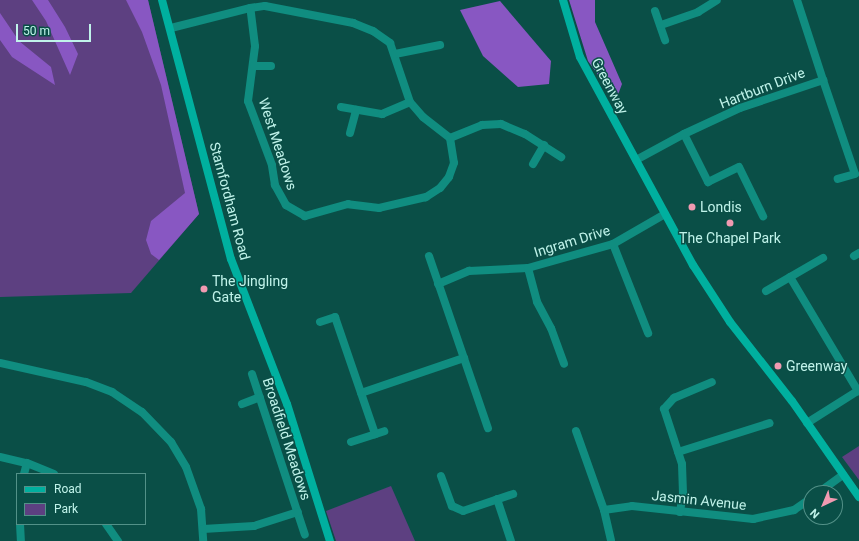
<!DOCTYPE html>
<style>
body{margin:0}
#map{position:relative;width:859px;height:541px;overflow:hidden;background:#0a4f47;font-family:Roboto,sans-serif}
div>[style]{position:absolute}
.green>*{inset:0;background:#5d4081}
.forest>*{inset:0;background:#8857c2}
.street>*{height:8px;margin:-4px;padding:0 4px;transform-origin:4px;border-radius:4px;background:#108d80}
.secondary>*{height:8px;margin:-4px;padding:0 4px;transform-origin:4px;border-radius:4px;background:#00b09f}
.dots>*{width:11px;height:11px;translate:-50% -50%;box-sizing:border-box;border:2px solid #0a4f47;border-radius:50%}
span{translate:-50% -50%;white-space:nowrap;text-align:center;line-height:1.15;-webkit-text-stroke:3px #0a4f47;paint-order:stroke}
.street-label{font-size:14px;color:#c0f3ea}
.poi-label{font-size:14px;color:#c0f3ea}
.left{translate:0 -50%;text-align:left}
.legend{position:absolute;left:16px;top:473px;width:130px;height:52px;box-sizing:border-box;background:#0a4f47;border:1px solid #539188;margin:0;padding:5px 7px;list-style:none;font-size:12px;color:#c0f3ea}
.legend li{display:flex;align-items:center;gap:8px;height:20px}
.legend b{width:20px;border:1px solid #539188}
.north{position:absolute;left:803px;top:485px;width:40px;height:40px;box-sizing:border-box;background:#0a4f47;border:1px solid #539188;border-radius:50%;rotate:224deg;font-size:11px;font-weight:700;line-height:16px;text-align:center;color:#c0f3ea}
.north::after{content:'';display:block;margin:auto;width:14px;height:18px;background:#f19ab1;clip-path:polygon(50% 0,100% 100%,50% 72%,0 100%)}
.scale{position:absolute;left:16px;top:24px;width:75px;height:18px;box-sizing:border-box;border:2px solid #c0f3ea;border-top:0;padding-left:5px;font-size:12px;line-height:14px;white-space:nowrap;color:#c0f3ea;-webkit-text-stroke:3px #0a4f47;paint-order:stroke}
</style>
<div id="map">
<div class="green">
<i style="clip-path:polygon(0 0,148px 0,199px 214px,131px 293px,0 297px)"></i>
<i style="clip-path:polygon(859px 446px,859px 480px,842px 457px)"></i>
<i style="clip-path:polygon(391px 486px,415px 541px,336px 541px,326px 511px)"></i>
</div>
<div class="forest">
<i style="clip-path:polygon(32px 0,48px 0,65px 27px,78px 54px,70px 75px,46px 21px)"></i>
<i style="clip-path:polygon(126px 0,148px 0,199px 214px,159px 260px,151px 254px,146px 240px,151px 221px,185px 193px,161px 85px,142px 32px)"></i>
<i style="clip-path:polygon(569px 0,595px 0,595px 22px,622px 84px,616px 100px,588px 61px)"></i>
<i style="clip-path:polygon(500px 1px,551px 61px,549px 84px,518px 87px,483px 56px,460px 10px)"></i>
<i style="clip-path:polygon(0 13px,19px 41px,51px 67px,55px 85px,12px 57px,0 40px)"></i>
</div>
<div class="street">
<i style="left:655px;top:11px;width:31px;rotate:71deg"></i>
<i style="left:661px;top:25px;width:39px;rotate:-19deg"></i>
<i style="left:698px;top:12px;width:22px;rotate:-32deg"></i>
<i style="left:171px;top:28px;width:81px;rotate:-14.2deg"></i>
<i style="left:250px;top:8px;width:15px;rotate:-8deg"></i>
<i style="left:265px;top:6px;width:90px;rotate:10.9deg"></i>
<i style="left:353px;top:23px;width:22px;rotate:22deg"></i>
<i style="left:373px;top:31px;width:21px;rotate:35deg"></i>
<i style="left:390px;top:43px;width:62px;rotate:71.3deg"></i>
<i style="left:410px;top:102px;width:20px;rotate:49deg"></i>
<i style="left:423px;top:117px;width:34px;rotate:38deg"></i>
<i style="left:450px;top:138px;width:25px;rotate:81deg"></i>
<i style="left:454px;top:163px;width:15px;rotate:110deg"></i>
<i style="left:449px;top:177px;width:14px;rotate:129deg"></i>
<i style="left:440px;top:188px;width:17px;rotate:147deg"></i>
<i style="left:426px;top:197px;width:48px;rotate:166.8deg"></i>
<i style="left:379px;top:208px;width:31px;rotate:-173deg"></i>
<i style="left:348px;top:204px;width:45px;rotate:164.4deg"></i>
<i style="left:305px;top:216px;width:22px;rotate:-150deg"></i>
<i style="left:286px;top:205px;width:23px;rotate:-119deg"></i>
<i style="left:275px;top:185px;width:20px;rotate:-99deg"></i>
<i style="left:272px;top:165px;width:68px;rotate:-110.6deg"></i>
<i style="left:248px;top:101px;width:55px;rotate:-82.7deg"></i>
<i style="left:255px;top:46px;width:38px;rotate:-97deg"></i>
<i style="left:395px;top:54px;width:46px;rotate:-11.3deg"></i>
<i style="left:254px;top:66px;width:17px"></i>
<i style="left:823px;top:80px;width:99px;rotate:71.2deg"></i>
<i style="left:855px;top:174px;width:18px;rotate:164deg"></i>
<i style="left:341px;top:107px;width:42px;rotate:9.7deg"></i>
<i style="left:382px;top:114px;width:30px;rotate:-23deg"></i>
<i style="left:350px;top:133px;width:24px;rotate:-75deg"></i>
<i style="left:684px;top:134px;width:54px;rotate:63.4deg"></i>
<i style="left:708px;top:182px;width:34px;rotate:-26deg"></i>
<i style="left:739px;top:167px;width:55px;rotate:63.9deg"></i>
<i style="left:450px;top:138px;width:35px;rotate:-22deg"></i>
<i style="left:482px;top:125px;width:19px;rotate:-3deg"></i>
<i style="left:501px;top:124px;width:26px;rotate:23deg"></i>
<i style="left:525px;top:134px;width:43px;rotate:32.6deg"></i>
<i style="left:636px;top:160px;width:55px;rotate:-28.4deg"></i>
<i style="left:684px;top:134px;width:62px;rotate:-24.9deg"></i>
<i style="left:740px;top:108px;width:88px;rotate:-18.6deg"></i>
<i style="left:823px;top:80px;width:84px;rotate:-108deg"></i>
<i style="left:533px;top:164px;width:22px;rotate:-60deg"></i>
<i style="left:613px;top:244px;width:96px;rotate:68.5deg"></i>
<i style="left:429px;top:256px;width:182px;rotate:71.1deg"></i>
<i style="left:854px;top:256px;width:6px;rotate:-31deg"></i>
<i style="left:528px;top:268px;width:35px;rotate:75deg"></i>
<i style="left:537px;top:302px;width:30px;rotate:62deg"></i>
<i style="left:551px;top:328px;width:38px;rotate:70deg"></i>
<i style="left:790px;top:277px;width:133px;rotate:59.2deg"></i>
<i style="left:438px;top:284px;width:34px;rotate:-23deg"></i>
<i style="left:469px;top:271px;width:59px;rotate:-2.9deg"></i>
<i style="left:528px;top:268px;width:88px;rotate:-15.8deg"></i>
<i style="left:613px;top:244px;width:60px;rotate:-30deg"></i>
<i style="left:766px;top:291px;width:66px;rotate:-30.1deg"></i>
<i style="left:320px;top:322px;width:16px;rotate:-18deg"></i>
<i style="left:335px;top:317px;width:124px;rotate:71.1deg"></i>
<i style="left:0;top:363px;width:88px;rotate:12.5deg"></i>
<i style="left:86px;top:382px;width:28px;rotate:21deg"></i>
<i style="left:112px;top:392px;width:36px;rotate:34deg"></i>
<i style="left:142px;top:412px;width:42px;rotate:46deg"></i>
<i style="left:171px;top:442px;width:29px;rotate:59deg"></i>
<i style="left:186px;top:467px;width:45px;rotate:70.3deg"></i>
<i style="left:201px;top:509px;width:32px;rotate:86deg"></i>
<i style="left:252px;top:374px;width:169px;rotate:71.8deg"></i>
<i style="left:361px;top:393px;width:109px;rotate:-18.8deg"></i>
<i style="left:242px;top:404px;width:19px;rotate:-21deg"></i>
<i style="left:807px;top:423px;width:62px;rotate:-32.4deg"></i>
<i style="left:576px;top:431px;width:84px;rotate:70.5deg"></i>
<i style="left:604px;top:510px;width:31px;rotate:77deg"></i>
<i style="left:351px;top:442px;width:35px;rotate:-18deg"></i>
<i style="left:678px;top:452px;width:96px;rotate:-17.5deg"></i>
<i style="left:0;top:457px;width:28px;rotate:13deg"></i>
<i style="left:27px;top:463px;width:29px;rotate:22deg"></i>
<i style="left:24px;top:474px;width:11px;rotate:-75deg"></i>
<i style="left:441px;top:476px;width:32px;rotate:70deg"></i>
<i style="left:452px;top:506px;width:12px;rotate:24deg"></i>
<i style="left:463px;top:511px;width:53px;rotate:-18.8deg"></i>
<i style="left:818px;top:493px;width:31px;rotate:-36deg"></i>
<i style="left:497px;top:499px;width:44px;rotate:71.6deg"></i>
<i style="left:604px;top:510px;width:28px;rotate:-8deg"></i>
<i style="left:632px;top:506px;width:122px;rotate:6.1deg"></i>
<i style="left:753px;top:519px;width:42px;rotate:-12.4deg"></i>
<i style="left:794px;top:510px;width:21px;rotate:-35deg"></i>
<i style="left:680px;top:512px;width:19px;rotate:-81deg"></i>
<i style="left:683px;top:493px;width:29px;rotate:-92deg"></i>
<i style="left:682px;top:464px;width:58px;rotate:-108.1deg"></i>
<i style="left:664px;top:409px;width:15px;rotate:-48deg"></i>
<i style="left:674px;top:398px;width:41px;rotate:-22.8deg"></i>
<i style="left:20px;top:524px;width:17px;rotate:87deg"></i>
<i style="left:106px;top:524px;width:21px;rotate:55deg"></i>
<i style="left:203px;top:529px;width:51px;rotate:-3.4deg"></i>
<i style="left:254px;top:526px;width:46px;rotate:-17.7deg"></i>
</div>
<div class="secondary">
<i style="left:162px;top:0;width:268px;rotate:75.1deg"></i>
<i style="left:231px;top:259px;width:155px;rotate:68.9deg"></i>
<i style="left:287px;top:404px;width:144px;rotate:72.6deg"></i>
<i style="left:563px;top:0;width:59px;rotate:73.4deg"></i>
<i style="left:580px;top:57px;width:237px;rotate:61.5deg"></i>
<i style="left:693px;top:265px;width:68px;rotate:57deg"></i>
<i style="left:730px;top:322px;width:100px;rotate:51.9deg"></i>
<i style="left:792px;top:401px;width:117px;rotate:55.1deg"></i>
</div>
<div class="dots">
<i style="left:692px;top:207px;background:#f19ab1"></i>
<i style="left:730px;top:223px;background:#f19ab1"></i>
<i style="left:204px;top:289px;background:#f19ab1"></i>
<i style="left:778px;top:366px;background:#f19ab1"></i>
</div>
<div class="street-label">
<span style="left:610px;top:86px;rotate:62deg">Greenway</span>
<span style="left:762px;top:88px;rotate:-21deg">Hartburn Drive</span>
<span style="left:278px;top:144px;rotate:72deg">West Meadows</span>
<span style="left:230px;top:201px;rotate:75deg">Stamfordham Road</span>
<span style="left:572px;top:241px;rotate:-17deg">Ingram Drive</span>
<span style="left:287px;top:439px;rotate:72deg">Broadfield Meadows</span>
<span style="left:699px;top:500px;rotate:6deg">Jasmin Avenue</span>
</div>
<div class="poi-label">
<span class="left" style="left:700px;top:207px">Londis</span>
<span style="left:730px;top:238px">The Chapel Park</span>
<span class="left" style="left:212px;top:289px">The Jingling<br>Gate</span>
<span class="left" style="left:786px;top:366px">Greenway</span>
</div>
<ul class="legend">
<li><b style="height:5px;background:#00b09f"></b>Road</li>
<li><b style="height:11px;background:#5d4081"></b>Park</li>
</ul>
<div class="north">N</div>
<div class="scale">50 m</div>
</div>
